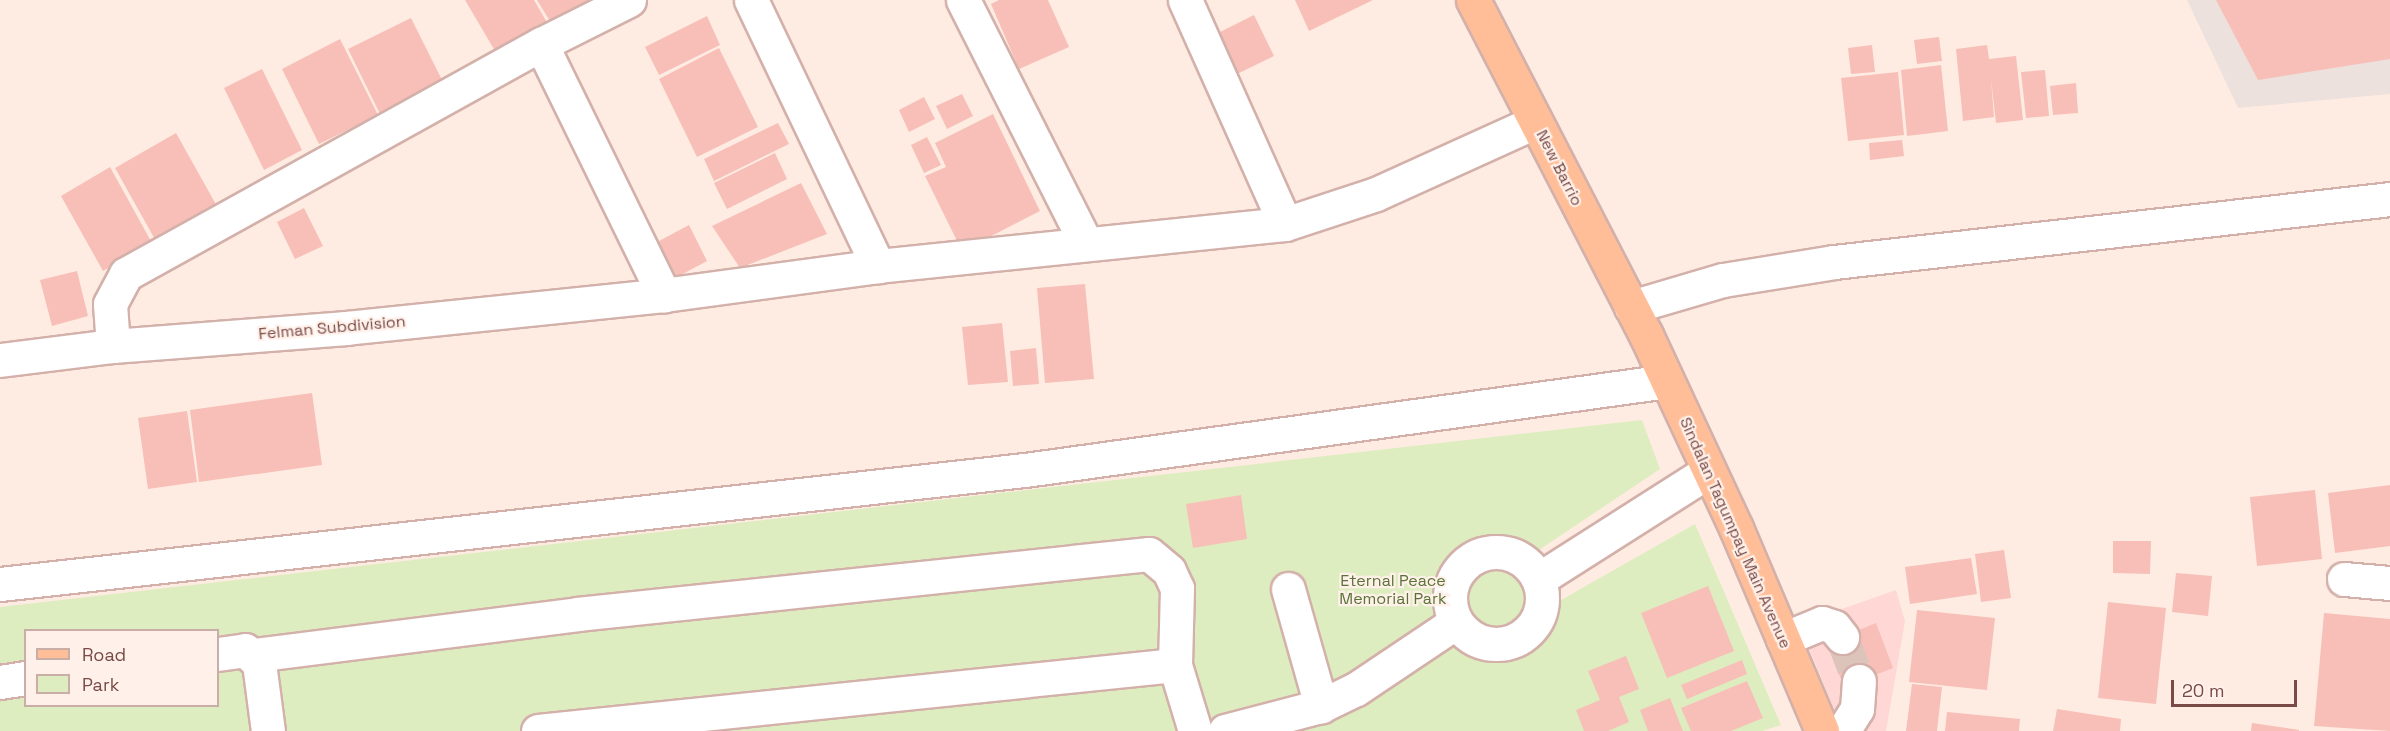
<!DOCTYPE html>
<style>
body{margin:0}
#map{position:relative;width:2390px;height:731px;overflow:hidden;background:#feece2;font-family:"Space Grotesk",sans-serif}
div>[style]{position:absolute}
.commercial>*{inset:0;background:#ffd7d5}
.industrial>*{inset:0;background:#ede1dd}
.green>*{inset:0;background:#deedbf}
.building>*{inset:0;background:#f7bfb7}
.minor-tunnel>*{height:33px;margin-top:-16.5px;transform-origin:0;background:repeating-linear-gradient(90deg,#ddc4bb 0 33px,transparent 0 49px)}
.roads{filter:drop-shadow(2px 0 #d3b1aa) drop-shadow(-2px 0 #d3b1aa) drop-shadow(0 2px #d3b1aa) drop-shadow(0 -2px #d3b1aa)}
.minor>*{height:33px;margin:-16.5px;padding:0 16.5px;transform-origin:16.5px;border-radius:16.5px;background:#fff}
.minor>.ring{margin:-16.5px;padding:0;box-sizing:content-box;background:none;border:33px solid #fff;border-radius:50%}
.major>*{height:33px;margin:-16.5px;padding:0 16.5px;transform-origin:16.5px;border-radius:16.5px;background:#ffbe98}
span{translate:-50% -50%;white-space:nowrap;text-align:center;line-height:1.15;-webkit-text-stroke:4.5px #fff1ea;paint-order:stroke}
.street-label{font-size:16px;color:#794a46}
.park-label{font-size:16px;color:#597337}
.legend{position:absolute;left:24px;top:629px;width:195px;height:78px;box-sizing:border-box;background:#fff1ea;border:2px solid #c9aea8;margin:0;padding:8px 10px;list-style:none;font-size:18px;color:#794a46}
.legend li{display:flex;align-items:center;gap:12px;height:30px}
.legend b{width:30px;border:2px solid #c9aea8}
.scale{position:absolute;left:2171px;top:680px;width:126px;height:27px;box-sizing:border-box;border:3px solid #794a46;border-top:0;padding-left:8px;font-size:18px;line-height:21px;white-space:nowrap;color:#794a46;-webkit-text-stroke:4px #fff1ea;paint-order:stroke}
</style>
<div id="map">
<div class="commercial">
<i style="clip-path:polygon(1896px 590px,1905px 621px,1886px 731px,1843px 731px,1799px 624px)"></i>
</div>
<div class="industrial">
<i style="clip-path:polygon(2187px 0,2390px 0,2390px 94px,2238px 108px)"></i>
</div>
<div class="green">
<i style="clip-path:polygon(evenodd,1642px 420px,1660px 469px,1533px 554px,1561px 600px,1695px 524px,1781px 725px,1762px 731px,0 731px,0 607px,1642px 420px,26px 630px,218px 630px,218px 706px,26px 706px,26px 630px)"></i>
</div>
<div class="building">
<i style="clip-path:polygon(465px 0,534px 0,549px 26px,498px 56px)"></i>
<i style="clip-path:polygon(537px 0,608px 0,556px 31px)"></i>
<i style="clip-path:polygon(999px 0,1048px 0,1069px 47px,1019px 69px,991px 4px)"></i>
<i style="clip-path:polygon(1295px 0,1373px 0,1309px 31px)"></i>
<i style="clip-path:polygon(2216px 0,2390px 0,2390px 59px,2258px 80px)"></i>
<i style="clip-path:polygon(1254px 15px,1274px 56px,1235px 75px,1216px 34px)"></i>
<i style="clip-path:polygon(707px 16px,720px 45px,659px 75px,645px 47px)"></i>
<i style="clip-path:polygon(411px 18px,443px 82px,380px 114px,348px 49px)"></i>
<i style="clip-path:polygon(1939px 37px,1942px 61px,1917px 64px,1914px 40px)"></i>
<i style="clip-path:polygon(340px 39px,378px 115px,319px 144px,282px 69px)"></i>
<i style="clip-path:polygon(1872px 45px,1875px 72px,1851px 74px,1848px 48px)"></i>
<i style="clip-path:polygon(1987px 45px,1989px 59px,2016px 56px,2023px 120px,1996px 123px,1991px 79px,1994px 117px,1963px 121px,1956px 49px)"></i>
<i style="clip-path:polygon(719px 48px,758px 127px,697px 157px,659px 79px)"></i>
<i style="clip-path:polygon(1941px 65px,1948px 131px,1907px 136px,1901px 70px)"></i>
<i style="clip-path:polygon(262px 69px,302px 150px,264px 170px,224px 88px)"></i>
<i style="clip-path:polygon(2045px 70px,2049px 116px,2026px 118px,2021px 72px)"></i>
<i style="clip-path:polygon(1898px 72px,1904px 135px,1848px 141px,1841px 78px)"></i>
<i style="clip-path:polygon(2076px 83px,2078px 113px,2053px 115px,2050px 86px)"></i>
<i style="clip-path:polygon(962px 94px,973px 116px,947px 129px,936px 106px)"></i>
<i style="clip-path:polygon(924px 97px,935px 119px,909px 132px,899px 110px)"></i>
<i style="clip-path:polygon(993px 114px,1040px 211px,962px 251px,925px 176px,946px 167px,935px 143px)"></i>
<i style="clip-path:polygon(778px 123px,789px 144px,714px 181px,704px 159px)"></i>
<i style="clip-path:polygon(176px 133px,218px 208px,157px 243px,115px 168px)"></i>
<i style="clip-path:polygon(927px 137px,941px 165px,924px 173px,911px 145px)"></i>
<i style="clip-path:polygon(1902px 140px,1904px 156px,1870px 160px,1869px 143px)"></i>
<i style="clip-path:polygon(775px 153px,787px 179px,727px 209px,714px 183px)"></i>
<i style="clip-path:polygon(110px 167px,152px 243px,103px 271px,61px 196px)"></i>
<i style="clip-path:polygon(801px 183px,827px 234px,740px 268px,712px 226px)"></i>
<i style="clip-path:polygon(304px 208px,323px 246px,295px 259px,277px 222px)"></i>
<i style="clip-path:polygon(689px 225px,707px 261px,666px 283px,648px 247px)"></i>
<i style="clip-path:polygon(77px 271px,88px 316px,52px 326px,40px 280px)"></i>
<i style="clip-path:polygon(1085px 284px,1094px 379px,1045px 383px,1037px 288px)"></i>
<i style="clip-path:polygon(1002px 323px,1008px 382px,968px 385px,962px 327px)"></i>
<i style="clip-path:polygon(1036px 348px,1039px 384px,1013px 386px,1010px 351px)"></i>
<i style="clip-path:polygon(312px 393px,322px 465px,199px 482px,190px 410px)"></i>
<i style="clip-path:polygon(187px 411px,197px 482px,148px 489px,138px 418px)"></i>
<i style="clip-path:polygon(2390px 485px,2390px 546px,2335px 553px,2328px 493px)"></i>
<i style="clip-path:polygon(2315px 490px,2322px 559px,2257px 566px,2250px 497px)"></i>
<i style="clip-path:polygon(1241px 495px,1247px 539px,1193px 548px,1186px 504px)"></i>
<i style="clip-path:polygon(2113px 541px,2151px 541px,2150px 574px,2113px 573px)"></i>
<i style="clip-path:polygon(2004px 550px,2011px 598px,1981px 602px,1975px 554px)"></i>
<i style="clip-path:polygon(1971px 558px,1977px 594px,1910px 604px,1905px 567px)"></i>
<i style="clip-path:polygon(2176px 573px,2212px 576px,2208px 616px,2172px 612px)"></i>
<i style="clip-path:polygon(1708px 586px,1734px 651px,1667px 678px,1641px 613px)"></i>
<i style="clip-path:polygon(2108px 602px,2166px 608px,2156px 704px,2098px 698px)"></i>
<i style="clip-path:polygon(1917px 610px,1995px 618px,1987px 690px,1909px 682px)"></i>
<i style="clip-path:polygon(2324px 613px,2390px 619px,2390px 731px,2314px 726px)"></i>
<i style="clip-path:polygon(1876px 623px,1893px 668px,1844px 687px,1827px 643px)"></i>
<i style="clip-path:polygon(1626px 656px,1639px 689px,1619px 697px,1629px 722px,1608px 731px,1584px 731px,1576px 710px,1600px 700px,1588px 671px)"></i>
<i style="clip-path:polygon(1742px 660px,1747px 674px,1687px 699px,1681px 685px)"></i>
<i style="clip-path:polygon(1747px 681px,1763px 718px,1731px 731px,1691px 731px,1681px 708px)"></i>
<i style="clip-path:polygon(1912px 684px,1942px 687px,1937px 731px,1906px 731px)"></i>
<i style="clip-path:polygon(1670px 698px,1683px 731px,1648px 731px,1640px 710px)"></i>
<i style="clip-path:polygon(2057px 709px,2121px 719px,2120px 731px,2053px 731px)"></i>
<i style="clip-path:polygon(1947px 712px,2020px 719px,2019px 731px,1945px 731px)"></i>
<i style="clip-path:polygon(2252px 723px,2299px 730px,2299px 731px,2251px 731px)"></i>
</div>
<div class="minor-tunnel">
<i style="left:1842px;top:637px;width:47px;rotate:68.9deg"></i>
</div>
<div class="roads">
<div class="minor">
<i style="left:629px;top:0;width:98px;rotate:153.4deg"></i>
<i style="left:541px;top:44px;width:280px;rotate:63.9deg"></i>
<i style="left:751px;top:0;width:295px;rotate:64.5deg"></i>
<i style="left:963px;top:0;width:273px;rotate:63.2deg"></i>
<i style="left:1185px;top:0;width:245px;rotate:65.9deg"></i>
<i style="left:1631px;top:307px;width:96px;rotate:-16.4deg"></i>
<i style="left:1723px;top:280px;width:112px;rotate:-9.2deg"></i>
<i style="left:1834px;top:262px;width:560px;rotate:-6.46deg"></i>
<i style="left:113px;top:346px;width:42px;rotate:-94.1deg"></i>
<i style="left:110px;top:304px;width:34px;rotate:-62deg"></i>
<i style="left:126px;top:274px;width:474px;rotate:-29deg"></i>
<i style="left:0;top:360px;width:114px;rotate:-7.1deg"></i>
<i style="left:113px;top:346px;width:234px;rotate:-4.4deg"></i>
<i style="left:346px;top:328px;width:320px;rotate:-5.9deg"></i>
<i style="left:664px;top:295px;width:216px;rotate:-7.7deg"></i>
<i style="left:878px;top:266px;width:409px;rotate:-5.9deg"></i>
<i style="left:1285px;top:224px;width:96px;rotate:-18.2deg"></i>
<i style="left:1376px;top:194px;width:175px;rotate:-24.4deg"></i>
<i class="ring" style="left:1450px;top:552px;width:59px;height:59px"></i>
<i style="left:1539px;top:579px;width:199px;rotate:-32.5deg"></i>
<i style="left:2344px;top:579px;width:46px;rotate:5deg"></i>
<i style="left:0;top:584px;width:1031px;rotate:-6.35deg"></i>
<i style="left:1025px;top:470px;width:648px;rotate:-7.89deg"></i>
<i style="left:1288px;top:589px;width:122px;rotate:74.2deg"></i>
<i style="left:1783px;top:639px;width:42px;rotate:-22.3deg"></i>
<i style="left:1822px;top:623px;width:13px;rotate:18deg"></i>
<i style="left:1834px;top:627px;width:13px;rotate:51deg"></i>
<i style="left:218px;top:654px;width:27px;rotate:-8deg"></i>
<i style="left:245px;top:650px;width:19px;rotate:43deg"></i>
<i style="left:259px;top:663px;width:69px;rotate:82.5deg"></i>
<i style="left:254px;top:655px;width:326px;rotate:-7.2deg"></i>
<i style="left:577px;top:614px;width:575px;rotate:-5.99deg"></i>
<i style="left:1149px;top:554px;width:26px;rotate:40deg"></i>
<i style="left:1169px;top:571px;width:19px;rotate:65deg"></i>
<i style="left:1177px;top:588px;width:77px;rotate:91.5deg"></i>
<i style="left:1175px;top:665px;width:69px;rotate:73.1deg"></i>
<i style="left:0;top:682px;width:26px;rotate:-9deg"></i>
<i style="left:538px;top:731px;width:640px;rotate:-5.92deg"></i>
<i style="left:1225px;top:731px;width:99px;rotate:-14.6deg"></i>
<i style="left:1321px;top:706px;width:39px;rotate:-26deg"></i>
<i style="left:1356px;top:689px;width:120px;rotate:-33.8deg"></i>
<i style="left:1843px;top:731px;width:26px;rotate:-58deg"></i>
<i style="left:1857px;top:709px;width:28px;rotate:-86deg"></i>
</div>
<div class="major">
<i style="left:1473px;top:0;width:377px;rotate:62.7deg"></i>
<i style="left:1646px;top:335px;width:213px;rotate:65deg"></i>
<i style="left:1736px;top:528px;width:220px;rotate:67deg"></i>
</div>
</div>
<div class="street-label">
<span style="left:1559px;top:168px;rotate:63deg">New Barrio</span>
<span style="left:332px;top:328px;rotate:-5deg">Felman Subdivision</span>
<span style="left:1735px;top:533px;rotate:66deg">Sindalan Tagumpay Main Avenue</span>
</div>
<div class="park-label">
<span style="left:1393px;top:590px">Eternal Peace<br>Memorial Park</span>
</div>
<ul class="legend">
<li><b style="height:8px;background:#ffbe98"></b>Road</li>
<li><b style="height:16px;background:#deedbf"></b>Park</li>
</ul>
<div class="scale">20 m</div>
</div>
